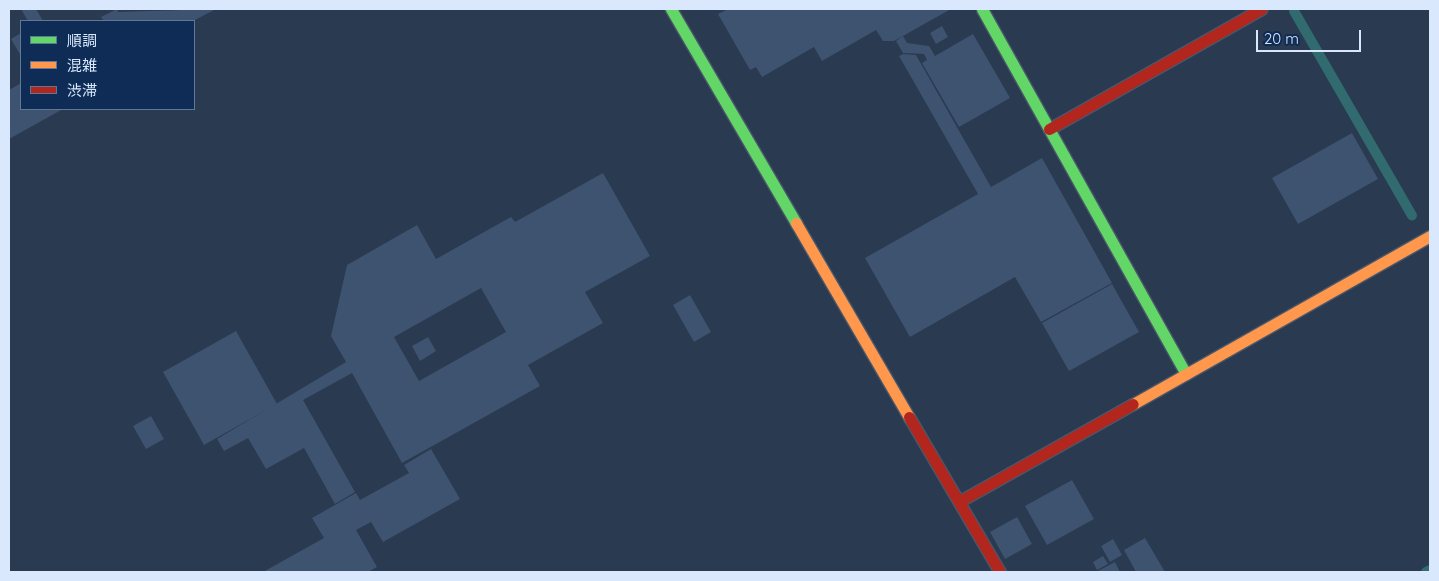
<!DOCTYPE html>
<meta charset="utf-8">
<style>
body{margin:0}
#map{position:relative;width:1439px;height:581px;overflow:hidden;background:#293a51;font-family:Quicksand,"Noto Sans JP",sans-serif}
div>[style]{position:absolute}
.stream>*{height:10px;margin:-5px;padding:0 5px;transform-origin:5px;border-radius:5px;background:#316b6f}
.building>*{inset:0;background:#3e536f}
.roads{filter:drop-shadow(1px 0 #495769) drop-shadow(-1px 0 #495769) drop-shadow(0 1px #495769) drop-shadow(0 -1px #495769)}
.fast>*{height:11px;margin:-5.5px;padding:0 5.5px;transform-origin:5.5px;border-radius:5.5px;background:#63d668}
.slow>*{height:11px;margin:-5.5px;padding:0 5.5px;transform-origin:5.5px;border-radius:5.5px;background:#ff974d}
.jam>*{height:11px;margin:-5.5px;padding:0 5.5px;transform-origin:5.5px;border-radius:5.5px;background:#b3261e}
span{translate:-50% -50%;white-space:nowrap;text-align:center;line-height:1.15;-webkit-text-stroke:5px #0e2c55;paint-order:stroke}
.frame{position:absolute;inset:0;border:10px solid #d9e8fd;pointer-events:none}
.legend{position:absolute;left:20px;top:20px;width:175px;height:90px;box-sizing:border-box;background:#0e2c55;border:1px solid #5f7798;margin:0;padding:6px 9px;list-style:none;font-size:15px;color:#d9e8fd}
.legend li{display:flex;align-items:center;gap:10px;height:25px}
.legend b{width:25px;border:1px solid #5f7798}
.scale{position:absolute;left:1256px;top:30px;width:105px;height:22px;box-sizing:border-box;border:2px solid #d9e8fd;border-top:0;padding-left:6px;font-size:15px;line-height:18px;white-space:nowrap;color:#d9e8fd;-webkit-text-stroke:4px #0e2c55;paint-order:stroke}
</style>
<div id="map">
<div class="stream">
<i style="left:1294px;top:11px;width:236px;rotate:60deg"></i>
<i style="left:1426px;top:572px;width:4px;rotate:-27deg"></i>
</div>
<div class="building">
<i style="clip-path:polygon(21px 9px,36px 9px,43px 21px,28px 21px)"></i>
<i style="clip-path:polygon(117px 9px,118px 12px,216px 9px,193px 21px,104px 21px,101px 17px)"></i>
<i style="clip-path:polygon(728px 9px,951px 9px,894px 41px,883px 41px,876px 30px,822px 61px,814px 47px,762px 77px,756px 67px,750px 70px,718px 14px)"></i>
<i style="clip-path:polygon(942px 26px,948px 37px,936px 44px,930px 33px)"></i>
<i style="clip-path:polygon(21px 33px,21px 56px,11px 39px)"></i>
<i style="clip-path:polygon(973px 34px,1010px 98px,959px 127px,922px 63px,927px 60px,924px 54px,903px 53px,896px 41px,903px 36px,907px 43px,929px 46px,935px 56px)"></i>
<i style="clip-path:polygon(903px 54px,916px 55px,991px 187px,1042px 158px,1112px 283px,1041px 322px,1015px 277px,910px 337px,865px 258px,978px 194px,899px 56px)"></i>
<i style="clip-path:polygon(21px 83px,21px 109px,63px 109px,9px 139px,9px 90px)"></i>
<i style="clip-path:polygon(1352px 133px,1378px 179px,1298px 224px,1272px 178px)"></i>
<i style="clip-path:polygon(evenodd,603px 173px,650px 256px,585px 292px,603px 323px,528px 365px,540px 386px,402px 463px,352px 373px,303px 400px,355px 492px,335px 504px,304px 448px,266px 469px,248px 438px,224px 451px,217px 439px,346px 362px,331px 336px,347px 265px,417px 225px,436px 259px,511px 217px,515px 222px,603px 173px,481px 288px,506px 332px,419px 381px,394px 337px,481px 288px)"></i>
<i style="clip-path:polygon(1112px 284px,1139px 332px,1069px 371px,1042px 323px)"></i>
<i style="clip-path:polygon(690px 295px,711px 332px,694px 342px,673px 305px)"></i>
<i style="clip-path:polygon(236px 331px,277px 404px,204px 445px,163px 372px)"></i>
<i style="clip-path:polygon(428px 337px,436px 351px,420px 361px,412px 346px)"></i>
<i style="clip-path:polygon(151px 416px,164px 439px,146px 449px,133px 426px)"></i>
<i style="clip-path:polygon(431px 449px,460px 499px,383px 542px,371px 522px,356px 530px,377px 567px,368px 572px,263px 572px,324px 538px,312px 518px,356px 493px,360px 500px,409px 473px,404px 465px)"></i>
<i style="clip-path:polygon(1072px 480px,1094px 519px,1047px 545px,1025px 506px)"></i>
<i style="clip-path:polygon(1017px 517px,1032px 544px,1005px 559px,990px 532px)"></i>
<i style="clip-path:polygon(1145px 538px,1165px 572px,1136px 572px,1124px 550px)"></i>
<i style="clip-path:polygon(1113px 539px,1122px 555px,1110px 562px,1101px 546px)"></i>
<i style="clip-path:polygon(1103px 556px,1108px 564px,1097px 570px,1093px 562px)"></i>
<i style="clip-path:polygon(1115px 562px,1120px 572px,1096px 572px)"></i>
</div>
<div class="roads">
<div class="fast">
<i style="left:671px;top:9px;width:248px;rotate:59.7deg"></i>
<i style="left:982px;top:9px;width:418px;rotate:60.8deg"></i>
</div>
<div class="slow">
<i style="left:796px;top:223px;width:225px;rotate:59.8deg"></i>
<i style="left:1133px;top:404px;width:341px;rotate:-29.5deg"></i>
</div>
<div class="jam">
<i style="left:1049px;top:129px;width:244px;rotate:-29.5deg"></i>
<i style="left:909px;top:417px;width:180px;rotate:59.6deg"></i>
<i style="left:960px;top:501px;width:198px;rotate:-29.3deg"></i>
</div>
</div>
<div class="frame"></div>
<ul class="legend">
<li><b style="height:6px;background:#63d668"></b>順調</li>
<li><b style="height:6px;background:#ff974d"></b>混雑</li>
<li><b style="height:6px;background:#b3261e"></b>渋滞</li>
</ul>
<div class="scale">20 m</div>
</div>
